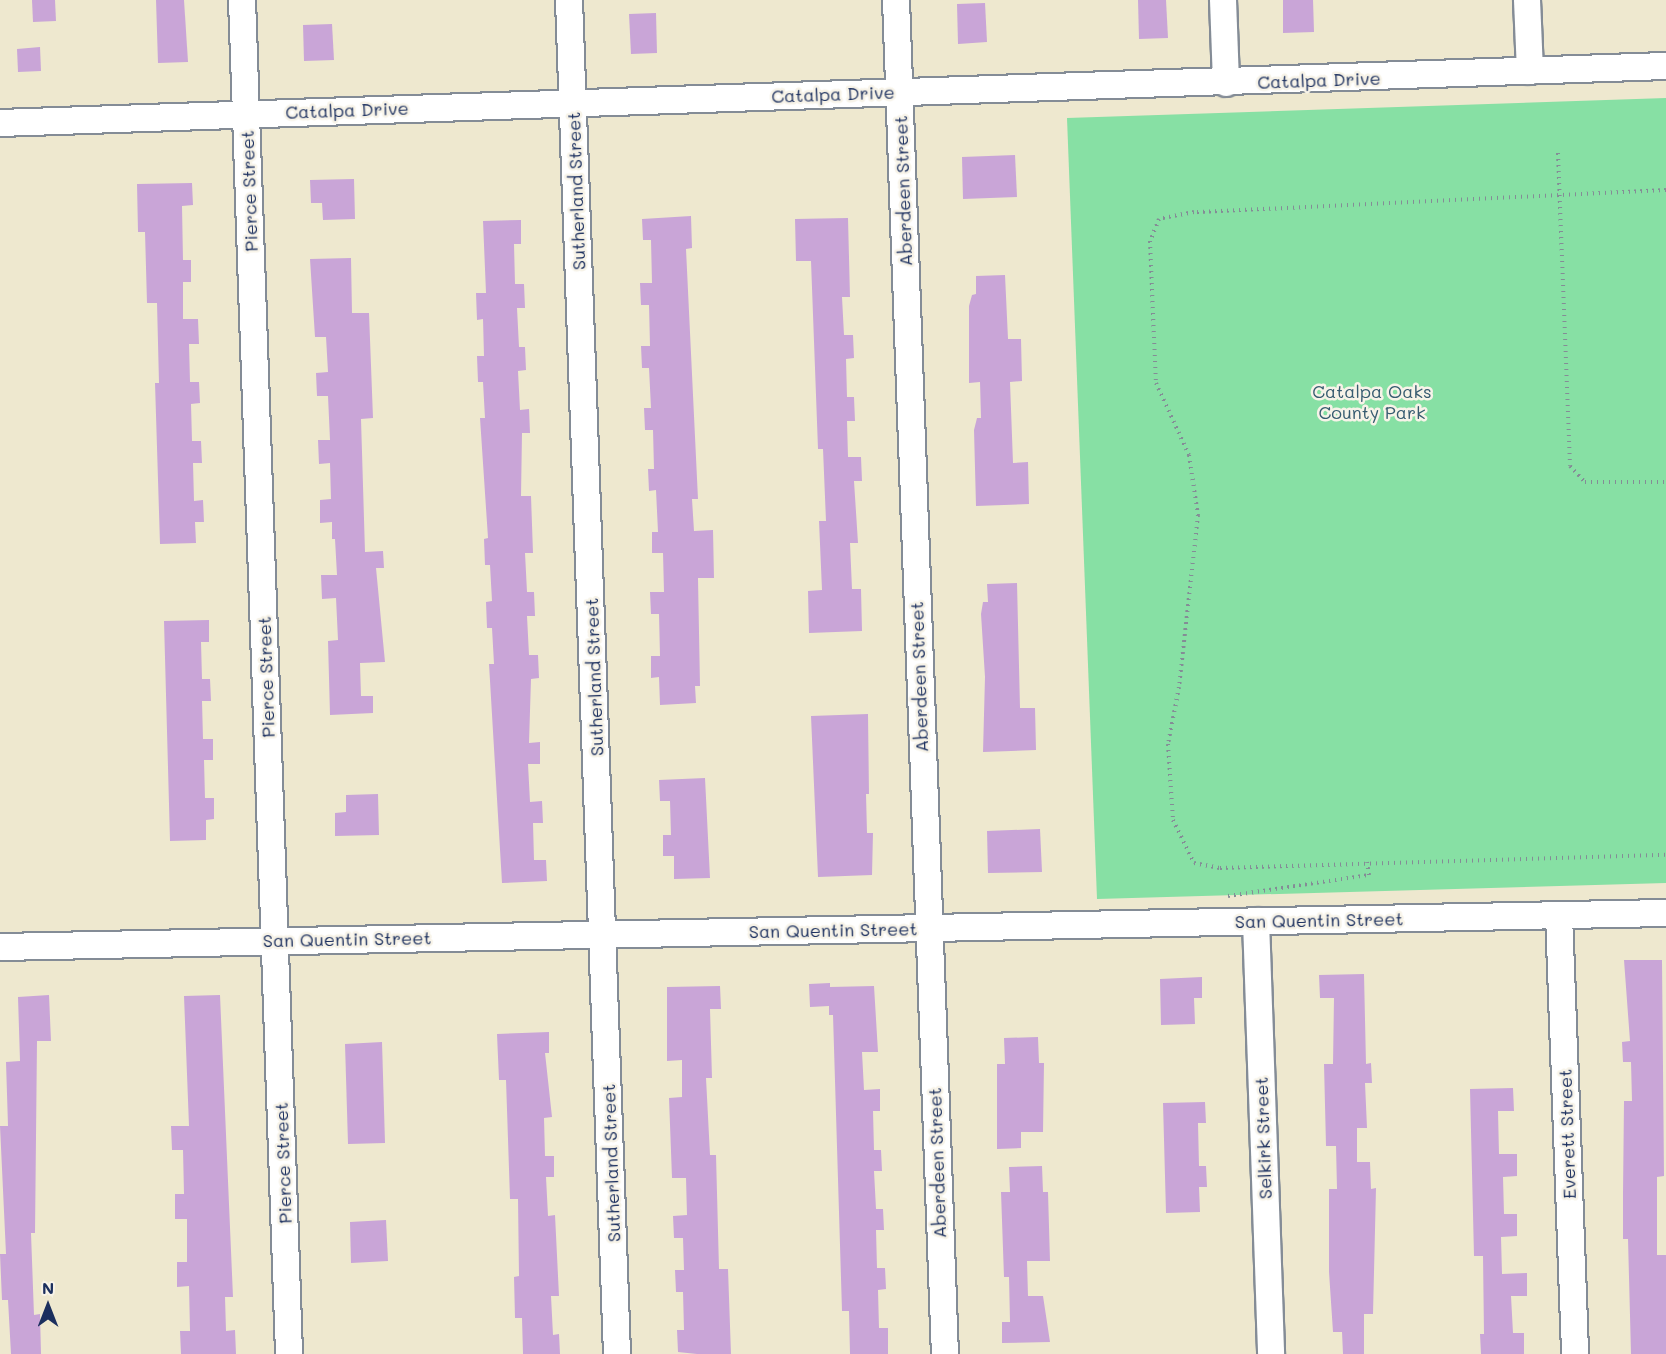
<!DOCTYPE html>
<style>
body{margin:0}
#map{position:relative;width:1666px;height:1354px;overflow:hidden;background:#eee8cf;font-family:Mali,sans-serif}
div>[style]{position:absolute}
.green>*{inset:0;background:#87e0a4}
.building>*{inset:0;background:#c9a5d7}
.path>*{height:4px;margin-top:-2px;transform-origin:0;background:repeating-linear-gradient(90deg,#848c96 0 1.5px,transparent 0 6px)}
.roads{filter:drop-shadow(2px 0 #848c96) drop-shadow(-2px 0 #848c96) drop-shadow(0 2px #848c96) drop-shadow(0 -2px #848c96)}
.street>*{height:26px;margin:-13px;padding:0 13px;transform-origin:13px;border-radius:13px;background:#fff}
span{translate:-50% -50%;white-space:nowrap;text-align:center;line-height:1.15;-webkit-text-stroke:5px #f7f3e8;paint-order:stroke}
.street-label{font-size:18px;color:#1b2f5e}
.park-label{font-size:18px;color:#365b70}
.north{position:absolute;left:18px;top:1276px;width:60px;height:60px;-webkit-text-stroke:4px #f7f3e8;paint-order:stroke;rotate:0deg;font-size:16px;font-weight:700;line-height:24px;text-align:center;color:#1b2f5e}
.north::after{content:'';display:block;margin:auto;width:21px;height:27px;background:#1b2f5e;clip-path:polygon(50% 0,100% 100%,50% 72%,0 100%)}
</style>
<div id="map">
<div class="green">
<i style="clip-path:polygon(1666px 98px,1666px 883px,1097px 899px,1067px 118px)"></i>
</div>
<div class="building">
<i style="clip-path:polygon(32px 0,55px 0,56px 21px,33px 22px)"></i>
<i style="clip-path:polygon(156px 0,184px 0,188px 62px,158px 63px)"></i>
<i style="clip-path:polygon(1138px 0,1166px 0,1168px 38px,1139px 39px)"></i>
<i style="clip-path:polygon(1283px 0,1313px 0,1314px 32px,1283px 33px)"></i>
<i style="clip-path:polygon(985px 3px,987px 42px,958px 44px,957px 4px)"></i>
<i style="clip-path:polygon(656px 13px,657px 53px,631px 54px,629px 14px)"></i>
<i style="clip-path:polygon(332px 24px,334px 60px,304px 61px,303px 25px)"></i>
<i style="clip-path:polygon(40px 47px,41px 71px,18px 72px,17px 49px)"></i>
<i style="clip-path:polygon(1015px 155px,1017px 197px,963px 199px,962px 157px)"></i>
<i style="clip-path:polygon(354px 179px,355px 219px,323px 220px,322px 203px,311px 203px,310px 180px)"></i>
<i style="clip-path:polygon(192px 183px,193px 205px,182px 206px,183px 260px,191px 260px,191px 282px,183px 282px,183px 319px,198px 319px,199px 344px,189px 344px,190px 382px,199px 382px,200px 403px,191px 404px,192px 441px,201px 441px,202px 463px,193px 463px,194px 501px,203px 500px,204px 522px,195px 522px,196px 543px,160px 544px,155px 383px,159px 383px,157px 303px,147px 303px,145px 232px,138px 232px,137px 184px)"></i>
<i style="clip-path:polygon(691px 216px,692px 248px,686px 249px,698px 499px,692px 499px,694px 531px,713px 530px,714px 578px,698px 578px,700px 686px,695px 686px,696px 703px,660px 705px,659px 677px,651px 678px,651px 656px,660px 656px,659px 614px,651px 614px,650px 592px,664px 592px,663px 553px,652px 553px,652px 532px,658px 532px,656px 490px,649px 491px,648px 469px,654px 469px,653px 430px,645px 430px,644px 408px,651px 408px,649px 368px,642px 368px,641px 346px,650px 346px,649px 305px,641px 305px,640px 283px,652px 283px,651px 240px,643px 240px,642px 219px)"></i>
<i style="clip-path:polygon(848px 218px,850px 297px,842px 297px,844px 335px,853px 335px,854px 358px,846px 359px,847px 397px,854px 397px,855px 421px,847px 421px,848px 457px,861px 457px,862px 481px,854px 481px,858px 543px,850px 543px,852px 589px,861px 589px,862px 631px,809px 633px,808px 591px,822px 590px,819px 521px,826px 521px,823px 449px,818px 449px,811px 261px,796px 261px,795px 219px)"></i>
<i style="clip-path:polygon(521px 220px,521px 244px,514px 244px,515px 284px,524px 284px,525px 308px,517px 308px,519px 347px,525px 347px,526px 370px,518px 371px,520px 410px,529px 409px,530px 433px,522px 433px,521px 496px,531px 496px,533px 553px,525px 553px,527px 592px,534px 592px,535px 616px,527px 616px,529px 655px,538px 655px,539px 678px,531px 679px,529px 743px,540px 742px,540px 764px,528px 764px,530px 802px,542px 801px,543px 823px,533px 823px,534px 860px,546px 860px,547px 881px,502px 883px,489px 664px,494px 664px,492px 628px,487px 628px,486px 602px,492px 601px,490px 565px,485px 565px,484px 539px,488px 538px,480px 418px,485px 418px,483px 382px,478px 382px,477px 356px,484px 356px,483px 319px,477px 320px,476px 293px,486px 293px,483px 221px)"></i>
<i style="clip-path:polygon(351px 258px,352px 313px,369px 313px,373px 418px,361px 419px,365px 552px,383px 551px,384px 568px,376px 568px,385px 662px,360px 663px,361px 696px,373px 696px,373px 713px,330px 715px,328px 641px,338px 640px,336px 598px,322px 599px,321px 575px,337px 575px,335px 539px,332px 539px,332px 522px,320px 523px,320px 500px,331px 499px,330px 463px,319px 464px,318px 440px,330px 440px,328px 396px,317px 396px,316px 373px,328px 372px,326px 337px,315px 337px,310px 259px)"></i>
<i style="clip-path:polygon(1005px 275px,1008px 339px,1021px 339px,1022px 381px,1010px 382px,1013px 463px,1028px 462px,1029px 504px,976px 506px,974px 430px,977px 418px,981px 418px,980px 382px,969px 383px,969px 306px,972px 295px,976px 294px,976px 276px)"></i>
<i style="clip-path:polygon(1017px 583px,1020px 708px,1035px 708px,1036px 750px,983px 752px,985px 677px,981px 614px,983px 602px,988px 602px,987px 584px)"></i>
<i style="clip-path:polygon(209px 620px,209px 642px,201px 642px,202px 679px,210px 679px,211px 701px,202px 701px,203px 739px,213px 739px,213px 760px,204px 760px,205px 798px,214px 798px,214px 819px,206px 820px,206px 840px,170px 841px,164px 621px)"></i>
<i style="clip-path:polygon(868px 714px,869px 794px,866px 794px,867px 833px,873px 833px,872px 875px,818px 877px,811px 716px)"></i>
<i style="clip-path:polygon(705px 778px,710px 878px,674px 879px,674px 856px,663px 856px,663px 835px,671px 835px,670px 801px,660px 801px,659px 780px)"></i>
<i style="clip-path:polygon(378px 794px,379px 835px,335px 836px,335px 813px,346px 812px,346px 795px)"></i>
<i style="clip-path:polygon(1040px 829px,1042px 872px,988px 873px,987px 831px)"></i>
<i style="clip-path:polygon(1624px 960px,1662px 960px,1664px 1176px,1657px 1177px,1657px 1255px,1666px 1255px,1666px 1354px,1631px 1354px,1628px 1239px,1623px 1239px,1623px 1193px,1624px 1101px,1632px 1101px,1631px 1062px,1623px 1062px,1622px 1042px,1630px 1041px)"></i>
<i style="clip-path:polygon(1364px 974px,1366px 1064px,1371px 1063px,1372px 1083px,1365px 1083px,1367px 1128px,1357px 1128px,1357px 1162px,1370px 1162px,1371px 1189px,1376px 1188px,1373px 1314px,1364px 1314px,1364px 1354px,1343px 1354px,1342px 1332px,1333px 1332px,1329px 1272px,1329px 1189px,1337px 1189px,1336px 1146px,1326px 1146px,1324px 1064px,1333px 1064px,1334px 998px,1320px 998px,1319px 975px)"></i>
<i style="clip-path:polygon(1202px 977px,1202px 998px,1194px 998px,1195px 1024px,1161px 1025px,1160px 979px)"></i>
<i style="clip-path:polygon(830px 983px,830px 987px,874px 986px,878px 1052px,862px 1052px,864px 1090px,880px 1089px,880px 1111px,873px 1111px,874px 1150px,881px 1150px,882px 1171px,874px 1171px,876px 1209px,883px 1209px,884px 1230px,876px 1230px,877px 1268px,885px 1268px,886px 1289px,878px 1290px,879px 1328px,888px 1328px,888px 1354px,850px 1354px,849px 1311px,842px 1311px,833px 1015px,829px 1015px,829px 1006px,810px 1007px,809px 984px)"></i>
<i style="clip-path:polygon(720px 986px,721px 1009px,710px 1009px,712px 1078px,706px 1078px,710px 1155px,716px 1155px,719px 1269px,728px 1269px,731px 1354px,697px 1354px,678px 1352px,677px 1330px,684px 1330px,683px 1292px,676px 1292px,675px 1270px,684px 1270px,683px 1238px,674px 1238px,673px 1216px,687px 1215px,686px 1178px,672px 1178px,669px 1098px,682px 1097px,682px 1060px,667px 1061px,667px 987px)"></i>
<i style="clip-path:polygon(49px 995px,51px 1041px,37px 1041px,35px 1233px,31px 1233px,34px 1315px,40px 1314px,41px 1354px,11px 1354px,8px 1300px,2px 1300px,0 1254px,6px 1254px,0 1126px,8px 1126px,6px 1062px,20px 1061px,18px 997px)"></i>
<i style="clip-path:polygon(220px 995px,233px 1297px,225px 1297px,226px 1331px,235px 1330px,236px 1354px,181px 1354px,180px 1331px,190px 1331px,189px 1286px,177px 1287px,177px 1262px,187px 1262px,187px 1219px,175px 1219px,175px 1194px,184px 1194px,183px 1150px,172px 1150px,171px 1126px,189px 1126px,184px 996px)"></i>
<i style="clip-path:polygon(549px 1032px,549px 1053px,545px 1053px,552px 1117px,544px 1118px,545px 1156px,554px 1156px,554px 1177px,546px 1177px,548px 1216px,555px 1215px,559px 1296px,551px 1296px,553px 1335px,559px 1334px,560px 1354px,523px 1354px,522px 1318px,515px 1318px,514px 1277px,519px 1276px,518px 1199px,510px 1199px,506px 1080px,499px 1080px,497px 1034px)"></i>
<i style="clip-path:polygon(1038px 1037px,1039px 1063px,1044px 1063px,1043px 1132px,1021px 1132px,1021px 1148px,997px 1149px,997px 1064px,1005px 1064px,1004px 1038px)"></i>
<i style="clip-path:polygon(382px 1042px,385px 1143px,348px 1144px,345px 1044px)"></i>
<i style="clip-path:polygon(1513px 1088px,1514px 1111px,1498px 1111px,1499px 1154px,1517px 1154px,1517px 1176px,1503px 1177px,1504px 1214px,1517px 1214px,1517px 1236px,1501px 1237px,1502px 1274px,1527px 1273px,1527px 1296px,1511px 1296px,1513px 1333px,1524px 1333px,1524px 1354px,1481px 1354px,1480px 1334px,1484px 1334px,1483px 1256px,1474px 1256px,1470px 1089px)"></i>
<i style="clip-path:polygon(1205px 1102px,1206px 1123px,1198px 1123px,1199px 1166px,1206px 1166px,1207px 1187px,1199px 1187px,1200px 1212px,1166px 1213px,1163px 1103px)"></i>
<i style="clip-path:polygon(1042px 1166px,1043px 1192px,1048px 1192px,1050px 1261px,1027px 1261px,1028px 1296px,1043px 1296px,1050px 1342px,1002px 1343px,1002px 1322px,1010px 1322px,1009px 1277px,1004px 1277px,1001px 1192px,1010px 1192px,1009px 1167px)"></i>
<i style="clip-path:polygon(386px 1220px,388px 1261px,351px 1263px,350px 1222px)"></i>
</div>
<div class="path">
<i style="left:1558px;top:153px;width:313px;rotate:87.8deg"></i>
<i style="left:1570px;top:466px;width:22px;rotate:47deg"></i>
<i style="left:1585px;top:482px;width:81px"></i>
<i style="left:1666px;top:190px;width:473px;rotate:177.3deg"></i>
<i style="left:1194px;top:212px;width:36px;rotate:169deg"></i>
<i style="left:1159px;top:219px;width:24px;rotate:112deg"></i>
<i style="left:1150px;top:241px;width:142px;rotate:87.6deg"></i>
<i style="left:1156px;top:383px;width:79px;rotate:65.4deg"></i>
<i style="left:1189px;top:455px;width:61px;rotate:81.5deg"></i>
<i style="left:1198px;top:515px;width:173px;rotate:96.3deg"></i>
<i style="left:1179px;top:687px;width:58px;rotate:100.9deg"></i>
<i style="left:1168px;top:744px;width:76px;rotate:86.2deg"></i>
<i style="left:1173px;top:820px;width:48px;rotate:64deg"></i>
<i style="left:1194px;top:863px;width:26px;rotate:11deg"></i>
<i style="left:1220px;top:868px;width:446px;rotate:-1.7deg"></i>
<i style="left:1228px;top:896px;width:143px;rotate:-8.5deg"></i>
<i style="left:1369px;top:875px;width:13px;rotate:-99deg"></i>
</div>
<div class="roads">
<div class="street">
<i style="left:242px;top:0;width:1355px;rotate:88.01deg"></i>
<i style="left:569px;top:0;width:1355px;rotate:87.97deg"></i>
<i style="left:896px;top:0;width:1355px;rotate:87.93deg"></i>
<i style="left:1223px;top:0;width:83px;rotate:87.9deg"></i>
<i style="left:1527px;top:0;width:71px;rotate:87.6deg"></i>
<i style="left:0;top:123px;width:1667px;rotate:-1.96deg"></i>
<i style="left:1559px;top:915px;width:439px;rotate:87.9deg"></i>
<i style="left:1256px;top:921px;width:433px;rotate:88deg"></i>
<i style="left:0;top:947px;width:1666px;rotate:-1.17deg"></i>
</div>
</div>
<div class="street-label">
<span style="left:1319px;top:80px;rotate:-2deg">Catalpa Drive</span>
<span style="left:833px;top:94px;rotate:-2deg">Catalpa Drive</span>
<span style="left:347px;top:110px;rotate:-2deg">Catalpa Drive</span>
<span style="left:249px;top:191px;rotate:-92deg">Pierce Street</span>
<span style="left:576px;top:191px;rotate:-92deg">Sutherland Street</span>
<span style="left:903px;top:191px;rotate:-92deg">Aberdeen Street</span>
<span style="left:266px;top:677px;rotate:-92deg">Pierce Street</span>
<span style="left:594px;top:677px;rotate:-92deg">Sutherland Street</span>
<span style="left:919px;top:677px;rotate:-92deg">Aberdeen Street</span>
<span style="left:1319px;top:920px;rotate:-1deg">San Quentin Street</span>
<span style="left:833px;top:930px;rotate:-1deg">San Quentin Street</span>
<span style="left:347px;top:939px;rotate:-1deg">San Quentin Street</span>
<span style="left:1567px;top:1134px;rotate:-92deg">Everett Street</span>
<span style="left:1263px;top:1138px;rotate:-92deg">Selkirk Street</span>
<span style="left:283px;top:1163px;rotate:-92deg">Pierce Street</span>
<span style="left:611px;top:1163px;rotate:-92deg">Sutherland Street</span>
<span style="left:937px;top:1163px;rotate:-92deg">Aberdeen Street</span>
</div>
<div class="park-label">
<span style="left:1372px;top:402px">Catalpa Oaks<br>County Park</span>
</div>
<div class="north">N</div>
</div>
